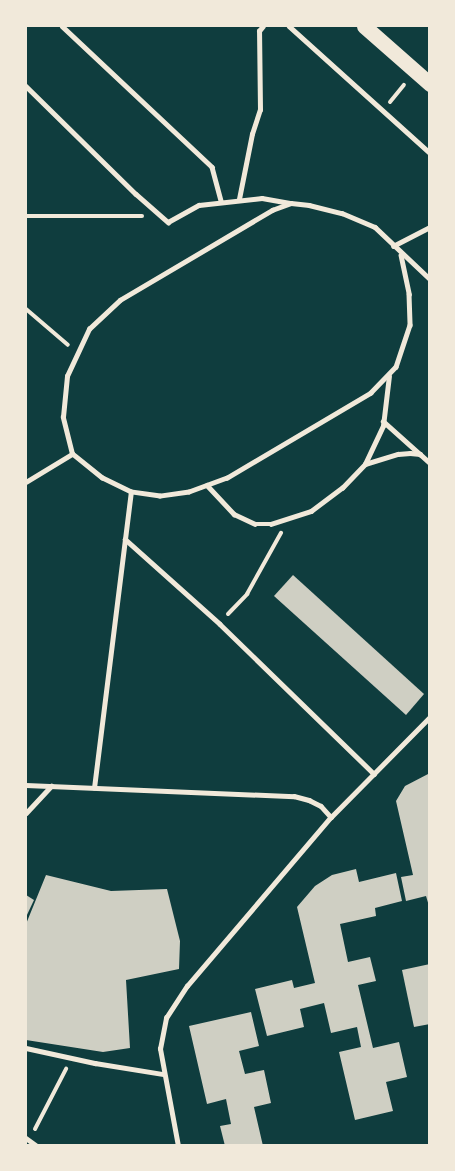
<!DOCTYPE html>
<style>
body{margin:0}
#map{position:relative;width:455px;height:1171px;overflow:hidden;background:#0f3d3e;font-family:Karla,sans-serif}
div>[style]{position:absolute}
.building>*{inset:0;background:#cfcfc3}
.path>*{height:4px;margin:-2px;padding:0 2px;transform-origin:2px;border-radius:2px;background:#f1e9da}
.service>*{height:4.5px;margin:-2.25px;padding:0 2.25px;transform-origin:2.25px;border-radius:2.25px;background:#f1e9da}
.primary>*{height:15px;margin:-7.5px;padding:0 7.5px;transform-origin:7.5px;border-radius:7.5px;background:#f1e9da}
span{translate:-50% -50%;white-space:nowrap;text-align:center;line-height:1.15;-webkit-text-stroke:5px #f1e9da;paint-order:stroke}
.frame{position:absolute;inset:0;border:27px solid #f1e9da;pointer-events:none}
</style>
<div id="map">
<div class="building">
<i style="clip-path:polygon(293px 575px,424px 694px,406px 715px,274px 596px)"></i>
<i style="clip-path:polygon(430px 773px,430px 905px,429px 906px,426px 896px,406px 901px,401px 877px,413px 875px,396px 801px,405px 786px)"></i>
<i style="clip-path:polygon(356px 869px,359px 882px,396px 873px,402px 901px,375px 908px,376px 916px,340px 924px,348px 962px,370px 957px,376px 981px,358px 985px,373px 1048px,399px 1042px,407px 1077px,386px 1082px,393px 1111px,355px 1120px,339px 1052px,361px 1047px,357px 1027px,331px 1033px,324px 1003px,300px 1009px,304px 1027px,267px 1036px,255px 989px,292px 980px,294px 988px,315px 983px,297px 907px,315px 886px,332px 875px)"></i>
<i style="clip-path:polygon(46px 875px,111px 891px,167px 889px,180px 941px,179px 969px,126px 980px,130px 1048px,103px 1052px,26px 1040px,26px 924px)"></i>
<i style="clip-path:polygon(26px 895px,34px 900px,26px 917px)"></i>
<i style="clip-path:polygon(430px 964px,430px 1024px,414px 1027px,402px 970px)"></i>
<i style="clip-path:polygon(251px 1012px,259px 1046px,239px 1051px,245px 1074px,264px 1070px,271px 1103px,254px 1107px,263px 1146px,225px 1146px,220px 1126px,231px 1124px,226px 1099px,207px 1104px,189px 1026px)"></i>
</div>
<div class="path">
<i style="left:390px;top:102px;width:22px;rotate:-51deg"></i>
<i style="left:26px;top:216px;width:116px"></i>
<i style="left:26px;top:309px;width:55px;rotate:40.6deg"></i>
<i style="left:228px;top:614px;width:28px;rotate:-46deg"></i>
<i style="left:247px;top:594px;width:70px;rotate:-60.9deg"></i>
<i style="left:35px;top:1129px;width:68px;rotate:-62.7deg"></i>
</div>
<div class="service">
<i style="left:62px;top:26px;width:206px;rotate:43.2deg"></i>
<i style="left:212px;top:167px;width:35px;rotate:75deg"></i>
<i style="left:289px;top:26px;width:190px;rotate:42deg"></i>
<i style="left:26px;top:86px;width:154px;rotate:44.5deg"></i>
<i style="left:136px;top:194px;width:43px;rotate:41.2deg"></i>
<i style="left:168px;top:222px;width:35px;rotate:-29deg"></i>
<i style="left:199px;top:205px;width:63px;rotate:-6.3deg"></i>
<i style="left:262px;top:198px;width:28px;rotate:10deg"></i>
<i style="left:239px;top:199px;width:66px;rotate:-78.7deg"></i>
<i style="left:252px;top:134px;width:25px;rotate:-72deg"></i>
<i style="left:260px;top:110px;width:79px;rotate:-90.7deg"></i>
<i style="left:259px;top:31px;width:6px;rotate:-51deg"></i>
<i style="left:393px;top:246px;width:42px;rotate:-27.2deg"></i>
<i style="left:401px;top:255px;width:40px;rotate:78deg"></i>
<i style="left:409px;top:294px;width:31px;rotate:88deg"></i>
<i style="left:410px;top:325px;width:44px;rotate:108.4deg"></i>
<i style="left:396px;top:367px;width:36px;rotate:134deg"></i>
<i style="left:371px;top:393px;width:167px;rotate:149.4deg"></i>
<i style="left:227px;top:478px;width:40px;rotate:159.8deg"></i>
<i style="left:189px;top:492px;width:29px;rotate:172deg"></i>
<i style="left:160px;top:496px;width:29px;rotate:-172deg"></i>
<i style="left:131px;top:492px;width:32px;rotate:-154deg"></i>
<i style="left:102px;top:478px;width:38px;rotate:-141deg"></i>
<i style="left:72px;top:454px;width:38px;rotate:-104deg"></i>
<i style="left:63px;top:417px;width:41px;rotate:-84.4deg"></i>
<i style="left:67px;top:376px;width:52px;rotate:-64.9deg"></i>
<i style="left:89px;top:329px;width:42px;rotate:-43.1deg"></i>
<i style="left:120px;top:300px;width:177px;rotate:-30.6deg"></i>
<i style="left:272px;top:210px;width:20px;rotate:-20deg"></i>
<i style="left:291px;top:203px;width:18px;rotate:6deg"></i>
<i style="left:309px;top:205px;width:34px;rotate:14deg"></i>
<i style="left:342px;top:213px;width:36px;rotate:23deg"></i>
<i style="left:375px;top:227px;width:76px;rotate:43.4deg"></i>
<i style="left:383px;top:421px;width:50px;rotate:41.7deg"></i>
<i style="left:365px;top:464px;width:34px;rotate:-17deg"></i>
<i style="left:398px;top:454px;width:12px;rotate:-5deg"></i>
<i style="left:410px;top:453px;width:10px;rotate:6deg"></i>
<i style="left:420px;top:454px;width:13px;rotate:42deg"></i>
<i style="left:26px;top:482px;width:54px;rotate:-31.3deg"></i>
<i style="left:207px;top:485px;width:40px;rotate:47deg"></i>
<i style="left:234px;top:514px;width:23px;rotate:25deg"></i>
<i style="left:255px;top:524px;width:16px"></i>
<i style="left:271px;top:524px;width:42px;rotate:-18deg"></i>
<i style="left:311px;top:511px;width:39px;rotate:-37deg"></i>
<i style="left:342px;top:488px;width:33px;rotate:-46deg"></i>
<i style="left:365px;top:464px;width:42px;rotate:-64.7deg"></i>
<i style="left:383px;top:426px;width:50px;rotate:-83.2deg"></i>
<i style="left:125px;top:539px;width:127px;rotate:41.8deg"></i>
<i style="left:220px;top:624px;width:215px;rotate:44.2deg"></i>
<i style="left:26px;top:785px;width:268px;rotate:2.4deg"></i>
<i style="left:294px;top:796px;width:16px;rotate:15deg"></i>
<i style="left:309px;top:800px;width:13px;rotate:27deg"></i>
<i style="left:321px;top:806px;width:15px;rotate:48deg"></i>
<i style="left:94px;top:788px;width:298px;rotate:-82.9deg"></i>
<i style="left:26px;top:813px;width:37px;rotate:-47deg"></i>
<i style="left:26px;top:1048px;width:71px;rotate:12.3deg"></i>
<i style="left:95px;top:1063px;width:69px;rotate:9.2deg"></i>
<i style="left:26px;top:1138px;width:14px;rotate:36deg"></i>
<i style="left:178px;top:1146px;width:99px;rotate:-100.5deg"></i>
<i style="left:160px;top:1049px;width:32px;rotate:-79deg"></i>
<i style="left:166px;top:1018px;width:38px;rotate:-57deg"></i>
<i style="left:187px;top:986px;width:222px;rotate:-49.6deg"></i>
<i style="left:331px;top:817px;width:141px;rotate:-45.3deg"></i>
</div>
<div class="primary">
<i style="left:364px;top:26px;width:88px;rotate:41.3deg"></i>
</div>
<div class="frame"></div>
</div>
